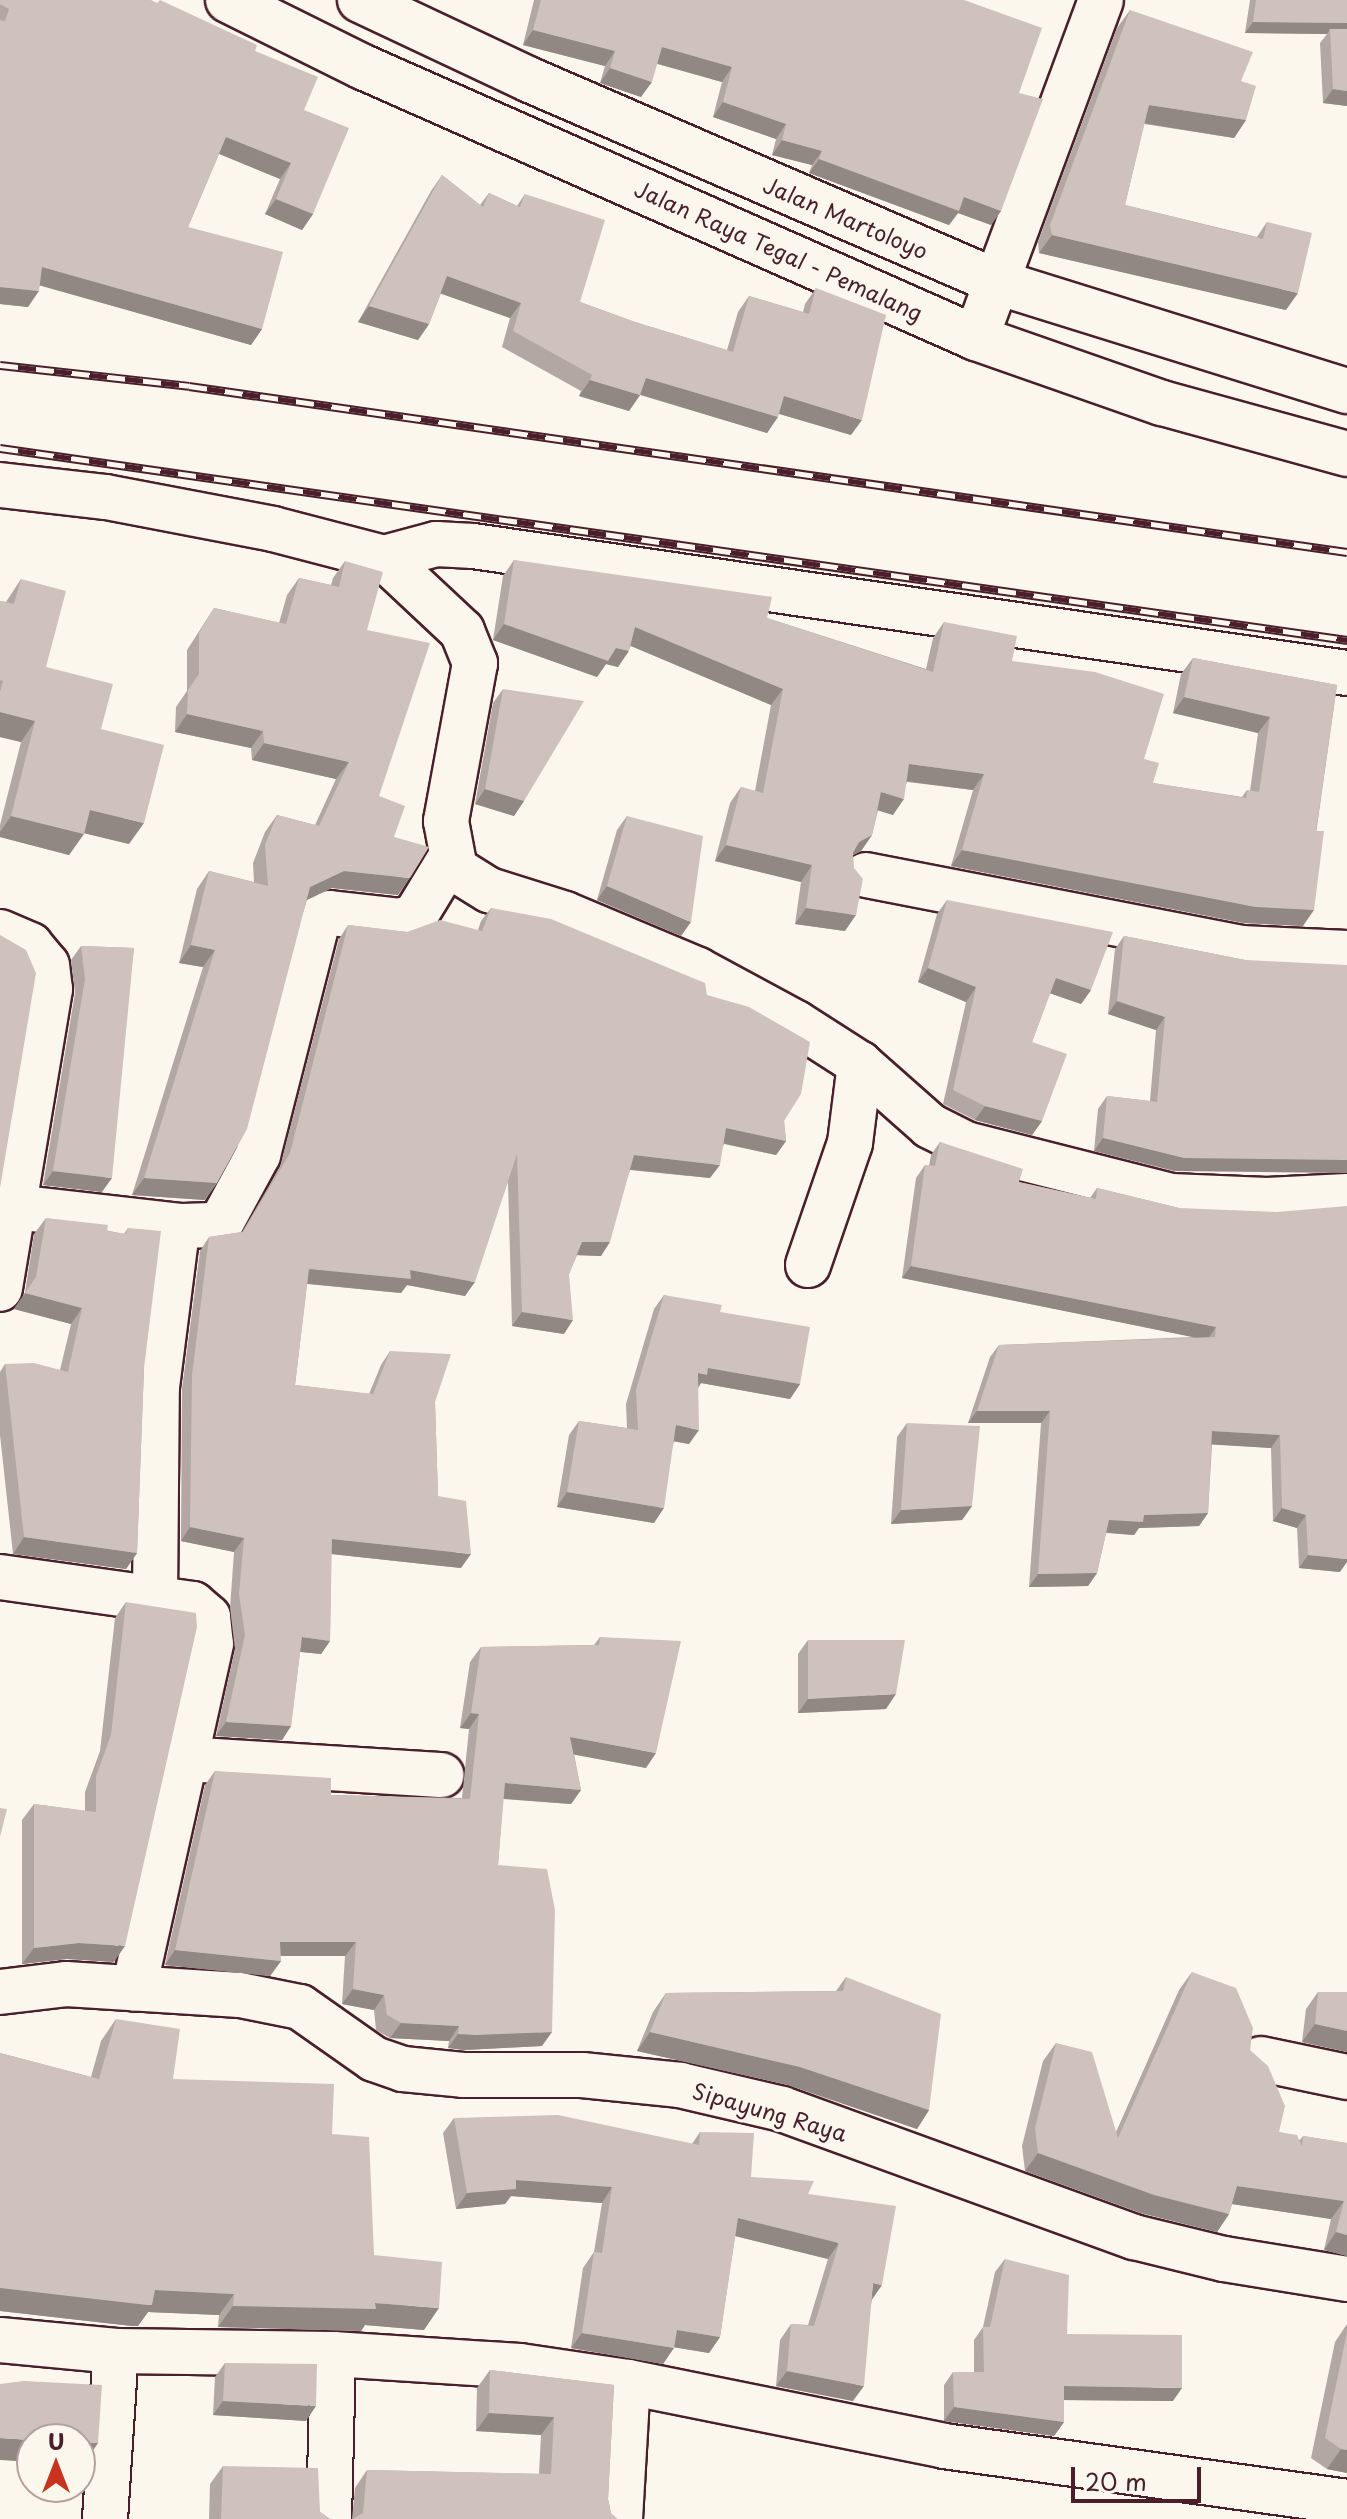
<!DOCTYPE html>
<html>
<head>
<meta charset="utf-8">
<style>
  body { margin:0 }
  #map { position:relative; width:1347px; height:2519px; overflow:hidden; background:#fbf7ec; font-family:"Playpen Sans",sans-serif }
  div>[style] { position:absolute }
  .roads { filter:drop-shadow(2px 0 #4a1f2b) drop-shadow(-2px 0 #4a1f2b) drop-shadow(0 2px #4a1f2b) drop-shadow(0 -2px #4a1f2b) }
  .street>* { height:44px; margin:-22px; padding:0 22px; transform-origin:22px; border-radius:22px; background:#fbf7ec }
  .highway>* { height:44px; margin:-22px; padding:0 22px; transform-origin:22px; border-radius:22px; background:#fbf7ec }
  .rail>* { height:9px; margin-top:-4.5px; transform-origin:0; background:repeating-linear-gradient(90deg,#fbf7ec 0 18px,#4a1f2b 0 36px); box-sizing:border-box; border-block:2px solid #4a1f2b }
  .wall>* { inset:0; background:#b2a7a2 }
  .shaded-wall>* { inset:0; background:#918884 }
  .building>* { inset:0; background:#cfc2bc }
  span { translate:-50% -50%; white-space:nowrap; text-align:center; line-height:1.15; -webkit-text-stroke:6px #fbf7ec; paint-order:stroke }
  .street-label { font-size:22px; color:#4a1f2b }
  .north { position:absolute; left:16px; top:2423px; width:80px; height:80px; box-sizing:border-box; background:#fbf7ec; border:2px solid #b4a19f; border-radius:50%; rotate:0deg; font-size:22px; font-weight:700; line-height:32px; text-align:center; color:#4a1f2b }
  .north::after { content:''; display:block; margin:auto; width:28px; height:36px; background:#c8321e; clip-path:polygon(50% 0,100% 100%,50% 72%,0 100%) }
  .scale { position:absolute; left:1071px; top:2467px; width:130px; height:36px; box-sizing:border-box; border:4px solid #4a1f2b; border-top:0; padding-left:10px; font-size:24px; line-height:28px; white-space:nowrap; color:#4a1f2b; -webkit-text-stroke:6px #fbf7ec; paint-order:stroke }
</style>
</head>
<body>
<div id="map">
  <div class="roads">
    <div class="street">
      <div style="left:976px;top:338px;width:360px;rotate:-69.7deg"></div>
      <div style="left:0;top:485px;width:107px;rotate:6.5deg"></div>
      <div style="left:106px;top:497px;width:170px;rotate:10.8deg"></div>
      <div style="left:273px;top:529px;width:115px;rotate:14.6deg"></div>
      <div style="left:384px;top:558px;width:107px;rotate:43.1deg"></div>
      <div style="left:462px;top:631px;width:35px;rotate:68deg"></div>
      <div style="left:475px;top:663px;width:161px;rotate:100.4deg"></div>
      <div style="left:446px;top:821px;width:49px;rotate:79.4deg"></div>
      <div style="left:455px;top:869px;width:40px;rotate:32deg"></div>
      <div style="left:489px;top:890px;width:80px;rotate:17.5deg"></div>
      <div style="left:565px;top:914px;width:144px;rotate:22.8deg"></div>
      <div style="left:698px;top:970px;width:111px;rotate:28.4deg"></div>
      <div style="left:796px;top:1023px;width:76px;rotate:32.6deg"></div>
      <div style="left:860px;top:1064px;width:94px;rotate:41.5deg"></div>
      <div style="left:930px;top:1126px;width:40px;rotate:26.6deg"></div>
      <div style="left:966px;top:1144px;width:211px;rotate:14.2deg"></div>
      <div style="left:1171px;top:1196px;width:96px;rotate:2.4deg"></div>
      <div style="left:1267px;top:1200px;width:80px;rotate:-2.9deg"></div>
      <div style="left:384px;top:558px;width:54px;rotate:-15.1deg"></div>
      <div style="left:436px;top:544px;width:37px;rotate:3deg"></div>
      <div style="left:473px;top:546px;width:883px;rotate:8.27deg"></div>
      <div style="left:866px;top:875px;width:382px;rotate:11deg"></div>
      <div style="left:1241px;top:948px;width:106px;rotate:2.7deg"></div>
      <div style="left:0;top:932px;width:33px;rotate:23deg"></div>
      <div style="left:30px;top:945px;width:26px;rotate:50deg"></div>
      <div style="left:47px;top:965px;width:24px;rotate:83deg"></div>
      <div style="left:50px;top:989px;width:304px;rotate:99.5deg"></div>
      <div style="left:14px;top:1207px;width:169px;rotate:6.5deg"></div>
      <div style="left:808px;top:1265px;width:129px;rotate:-71deg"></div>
      <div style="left:850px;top:1143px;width:80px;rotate:-82.8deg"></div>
      <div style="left:0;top:1577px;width:195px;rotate:8deg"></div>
      <div style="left:193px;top:1604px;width:20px;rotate:41deg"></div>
      <div style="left:208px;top:1617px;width:27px;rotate:84deg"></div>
      <div style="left:211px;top:1644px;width:353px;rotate:102.6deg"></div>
      <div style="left:155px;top:1600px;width:213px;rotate:-89.5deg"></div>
      <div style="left:157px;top:1387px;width:150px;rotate:-82.7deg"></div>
      <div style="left:176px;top:1238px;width:13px;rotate:-63deg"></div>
      <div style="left:182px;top:1226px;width:38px;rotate:-2deg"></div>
      <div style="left:220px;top:1225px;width:80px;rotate:-61.5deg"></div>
      <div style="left:258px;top:1155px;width:244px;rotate:-75.7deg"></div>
      <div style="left:318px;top:919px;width:13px;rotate:-27deg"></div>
      <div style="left:330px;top:913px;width:70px;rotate:6.5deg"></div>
      <div style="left:400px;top:921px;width:16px;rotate:-18deg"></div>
      <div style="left:415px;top:916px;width:66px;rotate:-58.7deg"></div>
      <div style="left:185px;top:1759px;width:257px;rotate:3.6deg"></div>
      <div style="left:0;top:1992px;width:66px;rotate:-6.9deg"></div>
      <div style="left:66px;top:1984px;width:174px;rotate:3.6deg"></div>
      <div style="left:240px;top:1995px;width:61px;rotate:11.3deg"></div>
      <div style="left:300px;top:2007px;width:90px;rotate:35.1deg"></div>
      <div style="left:374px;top:2059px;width:31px;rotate:19deg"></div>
      <div style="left:403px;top:2069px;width:60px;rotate:5.7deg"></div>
      <div style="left:463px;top:2075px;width:119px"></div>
      <div style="left:582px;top:2075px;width:99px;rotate:5.8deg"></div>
      <div style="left:680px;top:2085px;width:105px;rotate:13.2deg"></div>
      <div style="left:782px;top:2109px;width:375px;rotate:20deg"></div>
      <div style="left:1134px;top:2237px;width:93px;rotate:13.7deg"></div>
      <div style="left:1224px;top:2259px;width:125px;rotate:9.2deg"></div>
      <div style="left:1261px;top:2059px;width:88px;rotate:11.8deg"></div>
      <div style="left:0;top:2340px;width:117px;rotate:5.4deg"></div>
      <div style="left:116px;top:2351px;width:217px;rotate:0.8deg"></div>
      <div style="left:333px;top:2354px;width:187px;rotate:3.7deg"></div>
      <div style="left:520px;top:2366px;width:109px;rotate:8.4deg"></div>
      <div style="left:628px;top:2382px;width:322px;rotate:11.4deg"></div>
      <div style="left:944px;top:2446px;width:407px;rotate:7.9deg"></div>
      <div style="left:105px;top:2519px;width:168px;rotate:-86.3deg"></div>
      <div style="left:329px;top:2519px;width:165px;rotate:-88.6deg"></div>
      <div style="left:620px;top:2519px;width:137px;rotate:-86.7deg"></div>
    </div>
    <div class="highway">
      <div style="left:228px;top:0;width:151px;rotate:26.4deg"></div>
      <div style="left:363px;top:67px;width:670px;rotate:23.85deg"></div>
      <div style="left:976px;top:338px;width:197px;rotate:19.3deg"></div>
      <div style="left:1162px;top:403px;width:192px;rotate:15.4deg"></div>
      <div style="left:360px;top:0;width:188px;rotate:25.2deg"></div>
      <div style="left:530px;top:80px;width:509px;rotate:23.39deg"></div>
      <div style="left:997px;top:282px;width:367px;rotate:17.3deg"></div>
    </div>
  </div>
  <div class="rail">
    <div style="left:0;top:365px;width:190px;rotate:6.3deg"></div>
    <div style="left:189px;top:386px;width:1170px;rotate:8.16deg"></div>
    <div style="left:0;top:448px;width:1361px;rotate:8.11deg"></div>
  </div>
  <div class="wall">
    <div style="clip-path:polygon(0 0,255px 51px,304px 110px,313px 214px,302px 230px,265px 214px,280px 179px,219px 154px,188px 227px,262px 329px,251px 345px,40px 285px,28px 307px,0 304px)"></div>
    <div style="clip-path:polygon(534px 0,964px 0,1019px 93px,1001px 211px,991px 225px,958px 213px,949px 225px,809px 173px,812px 165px,772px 155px,776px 139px,713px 117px,722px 82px,657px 64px,641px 97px,600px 83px,605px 66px,523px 45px)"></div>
    <div style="clip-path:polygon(1250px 0,1347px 0,1347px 106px,1323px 103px,1320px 43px,1327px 34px,1245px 33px)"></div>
    <div style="clip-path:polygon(1130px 10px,1241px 81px,1246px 120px,1234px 138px,1144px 124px,1125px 205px,1257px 237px,1267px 222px,1286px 310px,1039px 253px,1038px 242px,1117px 28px)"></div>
    <div style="clip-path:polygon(442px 175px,480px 205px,489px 193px,517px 206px,525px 194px,580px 302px,635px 322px,727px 350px,738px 312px,749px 296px,803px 312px,805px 304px,816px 288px,851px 435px,779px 414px,767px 433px,640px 395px,629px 411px,579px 396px,581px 391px,502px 347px,510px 318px,441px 293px,429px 324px,418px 340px,358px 322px,431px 191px)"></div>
    <div style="clip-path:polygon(514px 560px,767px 618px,926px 669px,933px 638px,944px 622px,1012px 661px,1144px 759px,1153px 783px,1242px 797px,1247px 790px,1250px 791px,1258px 733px,1173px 713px,1181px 674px,1193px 658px,1337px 685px,1303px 926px,1244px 923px,951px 866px,973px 790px,907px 782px,893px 815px,878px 810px,872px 835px,861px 851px,853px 855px,845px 931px,795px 924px,801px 882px,715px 861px,730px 803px,741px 787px,755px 791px,771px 705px,631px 646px,618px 667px,606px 664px,597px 677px,493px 640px,503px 576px)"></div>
    <div style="clip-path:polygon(345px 561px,367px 630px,379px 796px,394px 837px,398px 895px,332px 888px,307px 900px,217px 1183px,205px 1200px,132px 1195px,203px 967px,179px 963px,197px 889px,209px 871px,254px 882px,253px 863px,265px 832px,277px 815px,315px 825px,336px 779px,252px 760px,251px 748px,175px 732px,176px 707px,187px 691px,187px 650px,214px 608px,279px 623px,287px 595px,299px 578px,331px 585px,333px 578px)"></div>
    <div style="clip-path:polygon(21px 579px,46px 667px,101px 729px,129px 844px,84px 833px,69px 855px,0 837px,0 825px,21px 742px,0 737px,0 601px,6px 602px)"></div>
    <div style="clip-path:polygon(503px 689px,524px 801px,514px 816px,475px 804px,493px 703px)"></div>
    <div style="clip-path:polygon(627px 816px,681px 936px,597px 900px,617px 830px)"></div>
    <div style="clip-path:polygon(947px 900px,1091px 990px,1081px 1004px,1050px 993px,1032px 1042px,1042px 1121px,1032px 1135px,975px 1120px,943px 1104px,966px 1002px,918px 982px,937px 914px)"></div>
    <div style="clip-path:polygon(491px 908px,707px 995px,784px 1121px,786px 1141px,776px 1155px,724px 1144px,710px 1178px,630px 1170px,601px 1256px,577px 1255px,569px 1274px,564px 1334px,512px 1326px,508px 1182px,465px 1296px,407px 1285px,401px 1293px,307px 1284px,295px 1385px,369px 1394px,381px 1365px,390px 1351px,435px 1402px,438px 1496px,461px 1568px,331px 1554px,330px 1641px,321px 1654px,300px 1652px,291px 1726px,282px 1740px,216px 1736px,235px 1649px,230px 1608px,234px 1552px,181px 1541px,182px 1389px,200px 1251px,209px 1237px,242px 1232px,280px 1167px,339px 939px,348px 925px,407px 932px,478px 930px,481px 921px)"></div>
    <div style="clip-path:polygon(1124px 936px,1245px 960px,1175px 1171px,1094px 1151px,1098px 1109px,1107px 1096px,1150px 1101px,1156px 1030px,1108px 1014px,1115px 949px)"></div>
    <div style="clip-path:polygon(81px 946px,134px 948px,102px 1192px,43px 1185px,75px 993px,71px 960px)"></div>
    <div style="clip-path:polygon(940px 1142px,1019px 1182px,1090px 1198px,1097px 1188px,1179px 1208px,1340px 1572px,1299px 1568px,1297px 1528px,1273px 1521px,1271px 1448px,1212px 1444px,1208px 1513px,1199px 1526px,1139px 1528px,1134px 1535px,1106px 1533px,1097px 1573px,1088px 1586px,1029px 1587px,1041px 1423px,968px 1423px,990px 1357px,999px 1345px,1194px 1337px,902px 1278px,916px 1178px,925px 1165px,929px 1166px,931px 1155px)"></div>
    <div style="clip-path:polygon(46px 1218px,124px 1234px,128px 1228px,144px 1368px,137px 1553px,126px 1569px,13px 1554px,0 1435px,0 1372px,5px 1364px,60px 1370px,71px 1324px,14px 1309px,25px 1293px,34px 1234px)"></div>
    <div style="clip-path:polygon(664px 1295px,720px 1312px,800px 1384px,790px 1399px,701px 1383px,698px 1388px,689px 1444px,674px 1441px,654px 1523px,557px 1507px,569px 1435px,579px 1421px,627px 1428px,626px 1404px,654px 1309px)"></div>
    <div style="clip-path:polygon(907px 1423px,972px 1506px,962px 1520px,891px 1524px,897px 1437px)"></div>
    <div style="clip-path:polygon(126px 1602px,114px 1962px,67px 1959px,22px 1964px,22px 1820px,34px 1804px,85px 1811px,85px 1792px,100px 1751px,115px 1618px)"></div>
    <div style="clip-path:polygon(600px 1637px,646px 1768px,574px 1754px,581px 1790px,571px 1804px,503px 1799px,498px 1865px,542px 2046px,464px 2050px,448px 2048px,449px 2041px,390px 2038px,376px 2030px,374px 2010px,342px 2004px,345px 1956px,280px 1956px,281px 1961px,270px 1976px,165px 1965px,205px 1785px,215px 1771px,331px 1795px,462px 1798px,469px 1729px,460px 1728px,470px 1662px,481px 1647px,594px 1645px)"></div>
    <div style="clip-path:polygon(808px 1640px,886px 1709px,798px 1713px,798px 1654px)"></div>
    <div style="clip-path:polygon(1192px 1972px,1250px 2050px,1279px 2132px,1300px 2140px,1303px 2136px,1347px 2143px,1347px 2256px,1324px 2250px,1331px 2219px,1232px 2204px,1229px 2214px,1217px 2232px,1141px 2213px,1025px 2171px,1022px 2146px,1043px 2061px,1056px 2043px,1116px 2132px,1179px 1990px)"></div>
    <div style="clip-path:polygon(846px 1977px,929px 2110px,917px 2129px,788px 2085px,637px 2051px,653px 2012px,666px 1993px,836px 1991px)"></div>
    <div style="clip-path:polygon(1318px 1992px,1347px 1992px,1347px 2052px,1302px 2042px,1306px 2009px)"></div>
    <div style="clip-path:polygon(116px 2019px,173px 2079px,332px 2134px,374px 2255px,424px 2330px,365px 2325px,361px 2331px,218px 2327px,219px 2315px,148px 2312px,138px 2326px,132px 2326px,0 2311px,0 2053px,91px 2077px,101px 2041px)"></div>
    <div style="clip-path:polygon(454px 2118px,692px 2144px,700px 2132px,751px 2177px,808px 2194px,872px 2299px,853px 2401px,776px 2386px,780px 2340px,791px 2324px,808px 2325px,828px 2259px,735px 2236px,720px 2337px,709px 2353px,674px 2347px,663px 2364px,571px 2348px,583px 2268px,594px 2252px,602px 2203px,511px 2196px,505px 2204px,456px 2209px,443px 2133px)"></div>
    <div style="clip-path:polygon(1005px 2259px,1067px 2334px,1173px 2401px,1064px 2400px,1064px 2422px,1054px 2436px,944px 2421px,944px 2385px,953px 2372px,974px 2372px,974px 2340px,983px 2327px,995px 2272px)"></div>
    <div style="clip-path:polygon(1347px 2324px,1347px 2473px,1327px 2469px,1311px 2458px,1335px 2342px)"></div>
    <div style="clip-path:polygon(225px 2363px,306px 2421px,213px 2415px,215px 2377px)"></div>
    <div style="clip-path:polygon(490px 2370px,614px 2385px,608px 2499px,611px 2513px,352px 2519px,355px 2488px,367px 2470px,539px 2474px,541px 2435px,476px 2431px,477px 2388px)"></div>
    <div style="clip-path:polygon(223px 2466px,320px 2512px,330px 2519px,209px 2519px,210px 2484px)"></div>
  </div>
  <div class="shaded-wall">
    <div style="clip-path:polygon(1253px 22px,1347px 23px,1347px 35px,1330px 29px,1327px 34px,1245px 33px)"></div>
    <div style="clip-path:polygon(533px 30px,615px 51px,605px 66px,523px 45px)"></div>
    <div style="clip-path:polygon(662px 47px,732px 67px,722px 82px,652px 62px)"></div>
    <div style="clip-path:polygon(610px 68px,652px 82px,641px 97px,600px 83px)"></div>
    <div style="clip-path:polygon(1333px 89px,1347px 91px,1347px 106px,1323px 103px)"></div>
    <div style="clip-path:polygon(723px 102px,786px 124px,776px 139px,713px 117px)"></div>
    <div style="clip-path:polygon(1149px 105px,1246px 120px,1234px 138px,1137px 122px)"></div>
    <div style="clip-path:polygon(226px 137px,291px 163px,280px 179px,215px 152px)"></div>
    <div style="clip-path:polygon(782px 140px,822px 151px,812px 165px,772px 155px)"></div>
    <div style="clip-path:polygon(819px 159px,964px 197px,1001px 211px,991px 225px,958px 213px,949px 225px,809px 173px)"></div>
    <div style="clip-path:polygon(276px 199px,313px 214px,302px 230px,265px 214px)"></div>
    <div style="clip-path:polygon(1052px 235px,1298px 293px,1286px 310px,1039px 253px)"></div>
    <div style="clip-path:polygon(42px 267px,262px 329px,251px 345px,31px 283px)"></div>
    <div style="clip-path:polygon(447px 276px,521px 303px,510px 318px,436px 292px)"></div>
    <div style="clip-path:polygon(0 287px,39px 291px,28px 307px,0 304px)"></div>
    <div style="clip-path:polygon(369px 306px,429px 324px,418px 340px,358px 322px)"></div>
    <div style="clip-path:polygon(646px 378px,778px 417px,767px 433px,635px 393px)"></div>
    <div style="clip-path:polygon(590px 380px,640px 395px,629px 411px,579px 396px)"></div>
    <div style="clip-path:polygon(784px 396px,862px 420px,851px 435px,773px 412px)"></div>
    <div style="clip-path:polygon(504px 624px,616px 648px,629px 651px,618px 667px,606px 664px,597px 677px,493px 640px)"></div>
    <div style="clip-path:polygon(635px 627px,783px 689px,771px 705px,624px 643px)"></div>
    <div style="clip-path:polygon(1184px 697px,1270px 717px,1258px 733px,1173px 713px)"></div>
    <div style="clip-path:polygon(0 712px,35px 721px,21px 742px,0 737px)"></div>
    <div style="clip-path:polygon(187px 714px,263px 731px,251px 748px,175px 732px)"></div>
    <div style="clip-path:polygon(264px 743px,349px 762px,336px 779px,252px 760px)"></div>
    <div style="clip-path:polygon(909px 764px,984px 774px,973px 790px,897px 780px)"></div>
    <div style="clip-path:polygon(485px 789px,524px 801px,514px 816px,475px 804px)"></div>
    <div style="clip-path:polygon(881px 792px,904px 799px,893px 815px,870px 808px)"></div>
    <div style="clip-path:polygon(90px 810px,144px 823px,129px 844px,75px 831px)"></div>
    <div style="clip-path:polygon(11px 816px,84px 834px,69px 855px,0 837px,0 832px)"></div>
    <div style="clip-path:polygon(872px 835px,861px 851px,848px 858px,859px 842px)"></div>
    <div style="clip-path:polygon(726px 845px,812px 865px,801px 882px,715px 861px)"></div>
    <div style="clip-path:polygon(962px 850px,1314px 910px,1303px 926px,1244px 923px,951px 866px)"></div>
    <div style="clip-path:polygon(344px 871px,410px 878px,398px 895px,332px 888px,298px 904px,310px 887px)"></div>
    <div style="clip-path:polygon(607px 886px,691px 922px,681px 936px,597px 900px)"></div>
    <div style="clip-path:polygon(806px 908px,856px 915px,845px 931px,795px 924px)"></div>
    <div style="clip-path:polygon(191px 945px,215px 950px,203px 967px,179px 963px)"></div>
    <div style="clip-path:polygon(928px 968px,976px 987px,966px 1002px,918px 982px)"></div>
    <div style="clip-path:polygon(1056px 978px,1091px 990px,1081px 1004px,1046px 992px)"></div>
    <div style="clip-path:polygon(1117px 1001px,1165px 1017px,1156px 1030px,1108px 1014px)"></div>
    <div style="clip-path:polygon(985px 1106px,1042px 1121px,1032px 1135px,975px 1120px)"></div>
    <div style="clip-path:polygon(726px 1128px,786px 1141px,776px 1155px,717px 1142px)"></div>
    <div style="clip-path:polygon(1103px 1138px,1347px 1160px,1347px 1173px,1175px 1171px,1094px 1151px)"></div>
    <div style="clip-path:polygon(634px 1155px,720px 1165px,710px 1178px,624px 1169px)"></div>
    <div style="clip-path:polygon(53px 1171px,112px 1178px,102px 1192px,43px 1185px)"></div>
    <div style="clip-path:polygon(144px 1178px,217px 1183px,205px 1200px,132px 1195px)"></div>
    <div style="clip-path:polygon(582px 1242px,610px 1242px,601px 1256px,573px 1255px)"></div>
    <div style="clip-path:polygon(911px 1266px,1216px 1327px,1207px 1340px,902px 1278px)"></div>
    <div style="clip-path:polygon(309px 1269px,410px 1270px,475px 1282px,465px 1296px,407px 1285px,401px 1293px,300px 1283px)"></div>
    <div style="clip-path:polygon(25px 1293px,82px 1308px,71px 1324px,14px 1309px)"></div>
    <div style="clip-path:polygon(522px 1312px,573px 1320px,564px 1334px,512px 1326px)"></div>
    <div style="clip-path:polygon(708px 1368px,800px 1384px,790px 1399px,701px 1383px,697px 1389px,698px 1373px)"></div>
    <div style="clip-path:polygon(977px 1411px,1050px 1411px,1041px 1423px,968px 1423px)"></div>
    <div style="clip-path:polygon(676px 1425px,699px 1430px,689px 1444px,666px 1440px)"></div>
    <div style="clip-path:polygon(1212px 1431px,1280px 1435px,1271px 1448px,1203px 1444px)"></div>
    <div style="clip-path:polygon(567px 1492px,664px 1508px,654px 1523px,557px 1507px)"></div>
    <div style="clip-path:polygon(972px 1506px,962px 1520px,891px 1524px,901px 1510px)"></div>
    <div style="clip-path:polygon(1282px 1508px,1306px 1515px,1297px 1528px,1273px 1521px)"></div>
    <div style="clip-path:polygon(1208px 1513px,1199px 1526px,1139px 1528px,1134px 1535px,1100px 1532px,1109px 1520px,1144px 1515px)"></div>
    <div style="clip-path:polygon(190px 1527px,244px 1538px,234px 1552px,181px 1541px)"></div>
    <div style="clip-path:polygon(24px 1537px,137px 1553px,126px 1569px,13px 1554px)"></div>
    <div style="clip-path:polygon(332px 1539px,471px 1554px,461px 1568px,322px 1553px)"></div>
    <div style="clip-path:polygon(1308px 1555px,1347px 1559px,1347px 1562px,1340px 1572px,1299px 1568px)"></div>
    <div style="clip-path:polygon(1097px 1573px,1088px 1586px,1029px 1587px,1038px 1574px)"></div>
    <div style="clip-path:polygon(302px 1637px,330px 1641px,321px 1654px,293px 1651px)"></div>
    <div style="clip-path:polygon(896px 1694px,886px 1709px,798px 1713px,808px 1699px)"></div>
    <div style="clip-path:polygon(471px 1713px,479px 1714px,469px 1729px,460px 1728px)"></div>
    <div style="clip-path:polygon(226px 1722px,291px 1726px,282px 1740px,216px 1736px)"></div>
    <div style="clip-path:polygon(570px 1737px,656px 1753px,646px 1768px,560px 1752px)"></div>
    <div style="clip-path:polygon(505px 1783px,581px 1790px,571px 1804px,494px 1798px)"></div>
    <div style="clip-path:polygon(280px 1942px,356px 1942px,345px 1956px,269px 1956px)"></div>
    <div style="clip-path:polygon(79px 1943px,125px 1946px,114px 1962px,67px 1959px,22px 1964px,34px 1948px)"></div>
    <div style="clip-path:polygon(175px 1950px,281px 1961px,270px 1976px,165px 1965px)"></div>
    <div style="clip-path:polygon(353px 1989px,384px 1995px,374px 2010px,342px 2004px)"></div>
    <div style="clip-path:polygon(401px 2023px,459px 2026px,449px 2041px,390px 2038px)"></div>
    <div style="clip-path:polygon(1315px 2024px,1347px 2031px,1347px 2052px,1302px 2042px)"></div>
    <div style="clip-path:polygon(552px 2032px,542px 2046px,464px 2050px,448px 2048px,458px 2034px)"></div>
    <div style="clip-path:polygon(650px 2032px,800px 2067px,929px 2110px,917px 2129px,788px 2085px,637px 2051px)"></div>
    <div style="clip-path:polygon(1038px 2153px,1229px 2214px,1217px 2232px,1141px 2213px,1025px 2171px)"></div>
    <div style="clip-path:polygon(516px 2180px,612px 2187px,602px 2203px,511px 2196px,505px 2204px,456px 2209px,467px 2193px)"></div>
    <div style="clip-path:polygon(1237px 2186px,1344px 2201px,1331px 2219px,1225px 2203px)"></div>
    <div style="clip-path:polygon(738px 2218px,839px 2243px,828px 2259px,727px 2234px)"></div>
    <div style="clip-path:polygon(1336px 2232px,1347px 2235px,1347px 2256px,1324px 2250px)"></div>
    <div style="clip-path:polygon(873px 2283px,882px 2285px,871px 2301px)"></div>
    <div style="clip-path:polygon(0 2288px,155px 2290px,234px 2294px,219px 2315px,148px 2312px,138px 2326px,132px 2326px,0 2311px)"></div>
    <div style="clip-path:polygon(375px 2303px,439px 2308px,424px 2330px,365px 2325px,361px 2331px,218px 2327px,233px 2306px)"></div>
    <div style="clip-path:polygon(677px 2330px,720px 2337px,709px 2353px,666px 2346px)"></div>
    <div style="clip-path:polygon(582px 2333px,674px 2348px,663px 2364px,571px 2348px)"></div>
    <div style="clip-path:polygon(787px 2371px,864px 2386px,853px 2401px,776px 2386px)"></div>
    <div style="clip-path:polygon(1064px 2386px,1182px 2388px,1173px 2401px,1055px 2400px)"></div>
    <div style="clip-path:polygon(223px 2401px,316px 2406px,306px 2421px,213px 2415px)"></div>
    <div style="clip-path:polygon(954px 2407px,1064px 2422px,1054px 2436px,944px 2421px)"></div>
    <div style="clip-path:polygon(489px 2413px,554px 2417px,541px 2435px,476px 2431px)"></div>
    <div style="clip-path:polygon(0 2438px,32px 2440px,32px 2462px,0 2460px)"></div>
    <div style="clip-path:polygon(80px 2442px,98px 2443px,84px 2464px,80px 2464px)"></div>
    <div style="clip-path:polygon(1341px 2449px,1347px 2450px,1347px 2473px,1327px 2469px)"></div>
  </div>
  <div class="building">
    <div style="clip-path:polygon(0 0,151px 0,157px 3px,160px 0,257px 45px,255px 51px,318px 77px,304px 110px,349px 128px,313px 214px,276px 199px,291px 163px,226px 137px,188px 227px,283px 252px,262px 329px,42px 267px,39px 291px,0 287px,0 20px,5px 21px,9px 9px,0 4px)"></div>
    <div style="clip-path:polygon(541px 0,964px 0,1042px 28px,1019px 93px,1043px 99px,1001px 211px,964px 197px,959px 211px,819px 159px,822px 151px,782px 140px,786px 124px,723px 102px,732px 67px,662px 47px,652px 82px,610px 68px,615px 51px,533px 30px)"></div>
    <div style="clip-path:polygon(1256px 0,1347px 0,1347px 23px,1253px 22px)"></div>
    <div style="clip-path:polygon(1130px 10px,1253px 52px,1241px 81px,1256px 86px,1246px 120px,1149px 105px,1125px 205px,1263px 239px,1267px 222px,1312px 233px,1298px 293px,1052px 235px,1050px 225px)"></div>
    <div style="clip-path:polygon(1330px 29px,1347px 29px,1347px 91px,1333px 89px)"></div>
    <div style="clip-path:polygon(442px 175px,483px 207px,489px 193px,520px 207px,525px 194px,605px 220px,580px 302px,635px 322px,733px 352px,749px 296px,809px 314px,816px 288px,886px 315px,862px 420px,784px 396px,778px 417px,646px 378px,640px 395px,590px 380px,592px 375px,513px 331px,521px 303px,447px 276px,429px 324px,369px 306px)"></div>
    <div style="clip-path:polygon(514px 560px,772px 597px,767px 618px,933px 672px,944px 622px,1017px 636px,1012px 661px,1095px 672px,1164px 694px,1144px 759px,1159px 763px,1153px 783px,1246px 798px,1247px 790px,1259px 792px,1270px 717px,1184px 697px,1193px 658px,1337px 685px,1316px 831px,1324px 831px,1314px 910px,1255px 907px,962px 850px,984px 774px,909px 764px,904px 799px,881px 792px,872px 835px,859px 842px,853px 853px,854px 868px,863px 879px,856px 915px,806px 908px,812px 865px,726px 845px,741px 787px,763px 793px,783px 689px,635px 627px,629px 651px,616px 648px,608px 661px,504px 624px)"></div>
    <div style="clip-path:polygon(345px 561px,383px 572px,367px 630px,430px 643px,379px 796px,405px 806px,394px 837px,429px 847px,410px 878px,344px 871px,310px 887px,247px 1129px,217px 1183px,144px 1178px,215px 950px,191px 945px,209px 871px,268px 886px,265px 845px,277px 815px,319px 826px,349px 762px,264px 743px,263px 731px,187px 714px,188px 690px,199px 674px,199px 633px,214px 608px,286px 624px,299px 578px,339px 587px)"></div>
    <div style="clip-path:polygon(21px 579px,66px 591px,46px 667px,113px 684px,101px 729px,164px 745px,144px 823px,90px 810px,84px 834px,11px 816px,35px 721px,0 712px,0 692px,3px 681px,0 680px,0 601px,14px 604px)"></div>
    <div style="clip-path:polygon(503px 689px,584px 701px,524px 801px,485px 789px)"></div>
    <div style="clip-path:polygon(627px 816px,703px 836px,691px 922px,607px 886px)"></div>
    <div style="clip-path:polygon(947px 900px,1113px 932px,1091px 990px,1056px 978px,1032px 1042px,1067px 1054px,1042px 1121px,985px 1106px,953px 1090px,976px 987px,928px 968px)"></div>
    <div style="clip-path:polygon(491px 908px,551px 919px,705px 983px,707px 995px,749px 1007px,810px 1042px,801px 1094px,784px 1121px,786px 1141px,726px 1128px,720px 1165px,634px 1155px,610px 1242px,582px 1242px,569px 1274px,573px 1320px,522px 1312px,517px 1154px,475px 1282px,410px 1270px,411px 1279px,309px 1269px,295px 1385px,373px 1394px,390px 1351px,451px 1354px,435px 1402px,438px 1496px,466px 1501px,471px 1554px,332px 1539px,330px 1641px,302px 1637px,291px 1726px,226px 1722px,245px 1635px,239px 1594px,244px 1538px,190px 1527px,192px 1375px,209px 1237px,243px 1232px,290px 1153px,348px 925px,407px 932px,440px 920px,482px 931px)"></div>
    <div style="clip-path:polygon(0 935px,26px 950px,36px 973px,0 1188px)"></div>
    <div style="clip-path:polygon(1124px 936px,1245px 960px,1347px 965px,1347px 1160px,1184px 1158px,1103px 1138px,1107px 1096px,1157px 1102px,1165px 1017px,1117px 1001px)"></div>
    <div style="clip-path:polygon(81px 946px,134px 948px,112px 1178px,53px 1171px,85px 979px)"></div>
    <div style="clip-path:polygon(940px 1142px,1023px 1169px,1019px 1182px,1096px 1199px,1097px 1188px,1179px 1208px,1277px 1212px,1347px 1206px,1347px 1559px,1308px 1555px,1306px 1515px,1282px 1508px,1280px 1435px,1212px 1431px,1208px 1513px,1144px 1515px,1143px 1522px,1109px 1520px,1097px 1573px,1038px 1574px,1050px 1411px,977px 1411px,999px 1345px,1215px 1337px,1216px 1327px,911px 1266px,925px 1165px,935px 1166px)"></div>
    <div style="clip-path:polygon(46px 1218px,108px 1225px,107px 1231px,126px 1234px,128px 1228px,161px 1231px,144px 1368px,137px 1553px,24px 1537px,5px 1364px,34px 1363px,68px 1372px,82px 1308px,25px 1293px,36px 1277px)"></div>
    <div style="clip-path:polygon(664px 1295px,722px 1305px,720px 1312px,810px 1327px,800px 1384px,708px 1368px,707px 1375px,698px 1373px,699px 1430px,676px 1425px,664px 1508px,567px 1492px,579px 1421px,638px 1430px,636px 1390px)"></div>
    <div style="clip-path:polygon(907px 1423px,980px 1426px,972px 1506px,901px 1510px)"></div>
    <div style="clip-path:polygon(126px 1602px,196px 1613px,197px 1627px,125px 1946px,79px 1943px,34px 1948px,34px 1804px,96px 1812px,96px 1776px,111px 1735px)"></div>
    <div style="clip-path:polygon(600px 1637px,681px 1641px,656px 1753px,570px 1737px,581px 1790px,505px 1783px,498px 1865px,547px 1869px,555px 1910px,552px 2032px,475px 2035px,458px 2034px,459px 2026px,401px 2023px,387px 2015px,384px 1995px,353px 1989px,356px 1942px,280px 1942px,281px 1961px,175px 1950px,215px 1771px,331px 1778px,331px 1795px,470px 1799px,479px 1714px,471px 1713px,481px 1647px,599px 1645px)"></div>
    <div style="clip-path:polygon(808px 1640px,905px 1640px,896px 1694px,808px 1699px)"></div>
    <div style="clip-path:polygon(0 1808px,7px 1809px,0 1837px)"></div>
    <div style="clip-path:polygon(1192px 1972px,1236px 1988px,1253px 2028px,1250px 2050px,1268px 2066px,1285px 2106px,1279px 2132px,1297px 2135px,1302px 2146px,1303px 2136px,1347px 2143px,1347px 2235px,1336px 2232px,1344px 2201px,1237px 2186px,1229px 2214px,1154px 2195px,1038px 2153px,1035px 2128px,1056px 2043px,1092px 2052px,1118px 2138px)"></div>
    <div style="clip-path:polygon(846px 1977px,941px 2014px,929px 2110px,800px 2067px,650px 2032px,666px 1993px,843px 1991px)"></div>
    <div style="clip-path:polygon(1318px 1992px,1347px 1992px,1347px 2031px,1315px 2024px)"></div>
    <div style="clip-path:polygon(116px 2019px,180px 2029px,173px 2079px,334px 2084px,332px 2134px,369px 2137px,374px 2255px,442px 2262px,439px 2308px,375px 2303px,376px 2309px,233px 2306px,234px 2294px,155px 2290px,152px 2305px,147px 2305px,0 2288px,0 2053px,99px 2079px)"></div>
    <div style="clip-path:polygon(558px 2115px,699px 2145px,700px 2132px,754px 2133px,751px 2177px,814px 2181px,808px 2194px,896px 2206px,882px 2285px,873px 2283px,864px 2386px,787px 2371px,791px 2324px,814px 2326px,839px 2243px,738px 2218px,720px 2337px,677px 2330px,674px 2348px,582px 2333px,594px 2252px,602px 2253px,612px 2187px,516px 2180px,516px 2189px,467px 2193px,454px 2118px)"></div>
    <div style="clip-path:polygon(1005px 2259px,1069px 2275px,1067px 2334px,1182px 2335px,1182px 2388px,1064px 2386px,1064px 2422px,954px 2407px,953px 2372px,984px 2372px,983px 2327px,990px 2327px)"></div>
    <div style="clip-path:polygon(1347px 2332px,1347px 2450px,1341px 2449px,1325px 2438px)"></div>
    <div style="clip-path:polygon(225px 2363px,317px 2364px,316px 2406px,223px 2401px)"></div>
    <div style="clip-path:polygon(490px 2370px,614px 2385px,608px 2499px,611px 2513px,618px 2519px,353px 2519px,363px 2513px,367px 2470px,551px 2474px,554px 2417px,489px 2413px)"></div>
    <div style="clip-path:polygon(24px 2381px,102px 2385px,98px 2443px,80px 2442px,80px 2439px,32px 2440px,0 2438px,0 2384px)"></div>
    <div style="clip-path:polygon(223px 2466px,318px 2468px,320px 2512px,330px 2519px,221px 2519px)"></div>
  </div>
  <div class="street-label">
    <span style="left:846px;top:217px;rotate:23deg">Jalan Martoloyo</span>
    <span style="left:779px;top:250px;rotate:24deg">Jalan Raya Tegal - Pemalang</span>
    <span style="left:770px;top:2111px;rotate:16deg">Sipayung Raya</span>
  </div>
  <div class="north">U</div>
  <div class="scale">20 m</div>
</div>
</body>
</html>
